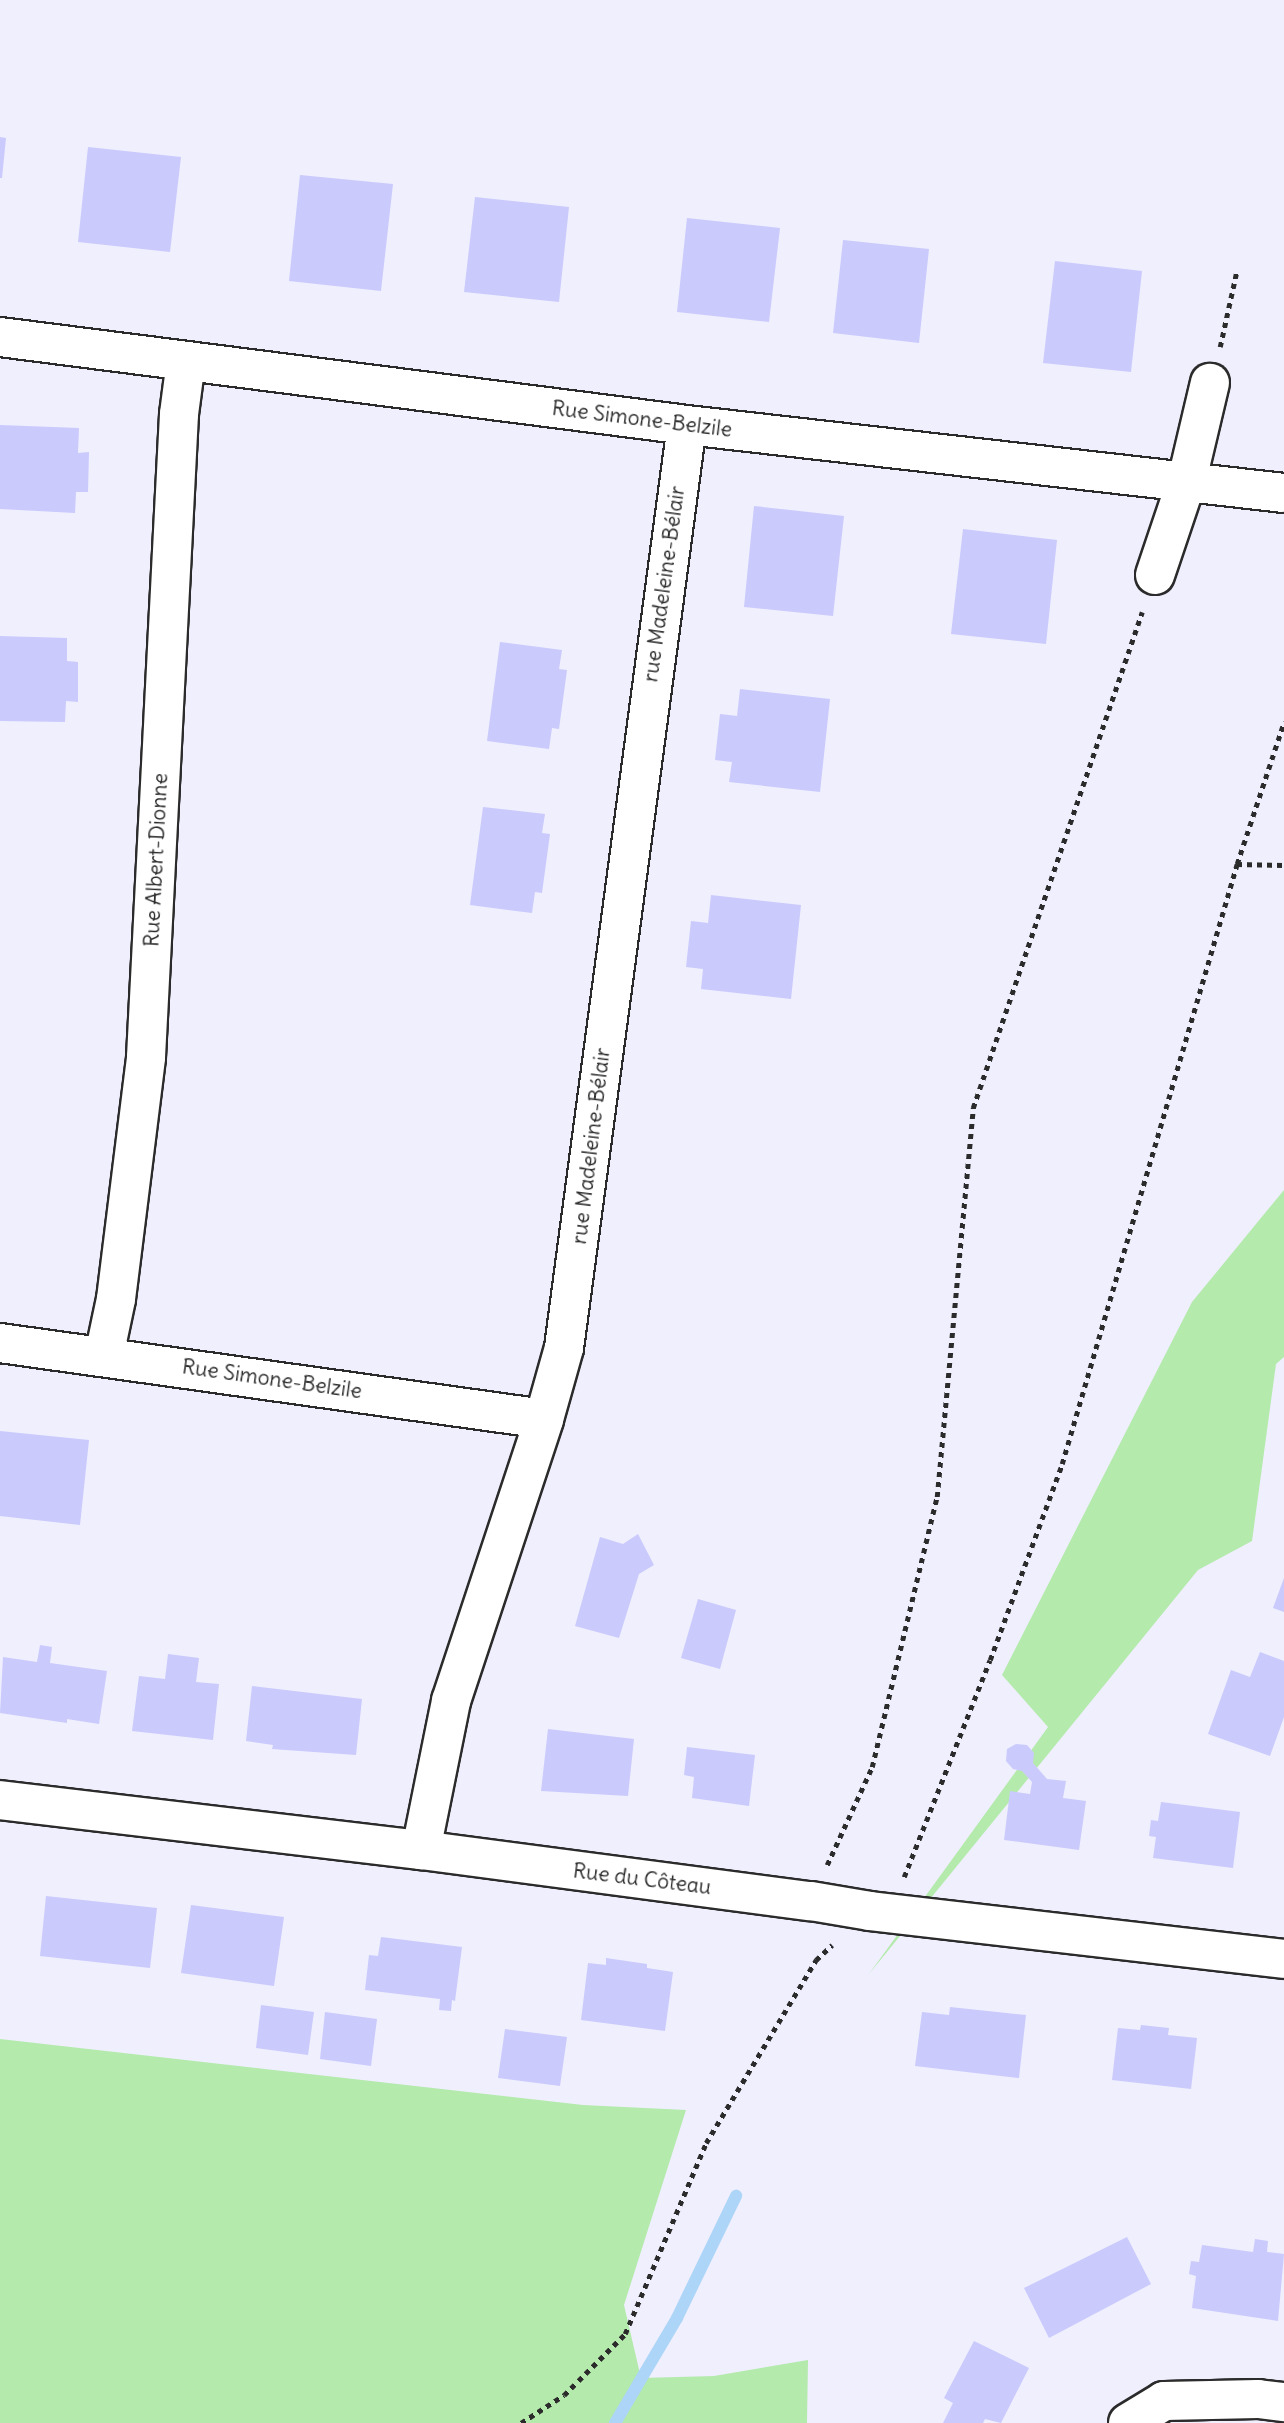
<!DOCTYPE html>
<html>
<head>
<meta charset="utf-8">
<style>
  body { margin:0 }
  #map { position:relative; width:1284px; height:2423px; overflow:hidden; background:#efeffe; font-family:Delius,sans-serif }
  div>[style] { position:absolute }
  .green>* { inset:0; background:#b4eaac }
  .stream>* { height:12px; margin:-6px; padding:0 6px; transform-origin:6px; border-radius:6px; background:#add5f7 }
  .building>* { inset:0; background:#cacafd }
  .path>* { height:4.5px; margin-top:-2.25px; transform-origin:0; background:repeating-linear-gradient(90deg,#2b2b2b 0 5px,transparent 0 10px) }
  .roads { filter:drop-shadow(2px 0 #2b2b2b) drop-shadow(-2px 0 #2b2b2b) drop-shadow(0 2px #2b2b2b) drop-shadow(0 -2px #2b2b2b) }
  .minor>* { height:38px; margin:-19px; padding:0 19px; transform-origin:19px; border-radius:19px; background:#fff }
  span { translate:-50% -50%; white-space:nowrap; text-align:center; line-height:1.15; -webkit-text-stroke:6px #fff; paint-order:stroke }
  .street-label { font-size:21px; color:#2b2b2b }
</style>
</head>
<body>
<div id="map">
  <div class="green">
    <div style="clip-path:polygon(1284px 1190px,1284px 1357px,1276px 1364px,1252px 1541px,1198px 1570px,869px 1974px,1048px 1727px,1002px 1675px,1192px 1302px)"></div>
    <div style="clip-path:polygon(0 2039px,583px 2105px,686px 2110px,624px 2305px,641px 2378px,714px 2376px,808px 2360px,807px 2423px,0 2423px)"></div>
  </div>
  <div class="stream">
    <div style="left:615px;top:2423px;width:122px;rotate:-59.4deg"></div>
    <div style="left:677px;top:2318px;width:136px;rotate:-64.2deg"></div>
  </div>
  <div class="building">
    <div style="clip-path:polygon(0 137px,6px 138px,2px 178px,0 178px)"></div>
    <div style="clip-path:polygon(88px 147px,181px 157px,170px 252px,78px 242px)"></div>
    <div style="clip-path:polygon(300px 175px,393px 184px,381px 291px,289px 281px)"></div>
    <div style="clip-path:polygon(475px 197px,569px 207px,559px 302px,464px 292px)"></div>
    <div style="clip-path:polygon(687px 218px,780px 228px,769px 322px,677px 312px)"></div>
    <div style="clip-path:polygon(843px 240px,929px 249px,919px 343px,833px 333px)"></div>
    <div style="clip-path:polygon(1055px 261px,1142px 271px,1131px 372px,1043px 363px)"></div>
    <div style="clip-path:polygon(0 425px,79px 428px,78px 453px,89px 452px,88px 492px,76px 492px,75px 513px,0 509px)"></div>
    <div style="clip-path:polygon(754px 506px,844px 516px,833px 616px,744px 607px)"></div>
    <div style="clip-path:polygon(963px 529px,1057px 540px,1046px 644px,951px 634px)"></div>
    <div style="clip-path:polygon(0 636px,67px 638px,67px 661px,78px 662px,78px 702px,66px 701px,65px 722px,0 721px)"></div>
    <div style="clip-path:polygon(500px 642px,562px 650px,559px 669px,567px 670px,559px 729px,552px 728px,549px 749px,487px 741px)"></div>
    <div style="clip-path:polygon(740px 689px,830px 699px,820px 792px,729px 782px,732px 762px,715px 760px,720px 714px,737px 716px)"></div>
    <div style="clip-path:polygon(483px 807px,545px 814px,542px 833px,550px 834px,542px 893px,535px 892px,532px 913px,470px 905px)"></div>
    <div style="clip-path:polygon(711px 895px,801px 905px,791px 999px,701px 989px,703px 969px,686px 967px,691px 921px,708px 923px)"></div>
    <div style="clip-path:polygon(0 1431px,89px 1440px,80px 1525px,0 1516px)"></div>
    <div style="clip-path:polygon(638px 1534px,654px 1565px,639px 1574px,619px 1638px,575px 1626px,600px 1537px,623px 1544px)"></div>
    <div style="clip-path:polygon(1284px 1578px,1284px 1612px,1273px 1608px)"></div>
    <div style="clip-path:polygon(698px 1599px,736px 1610px,720px 1669px,681px 1658px)"></div>
    <div style="clip-path:polygon(40px 1645px,52px 1647px,50px 1663px,107px 1671px,99px 1724px,67px 1719px,67px 1723px,0 1713px,3px 1657px,37px 1662px)"></div>
    <div style="clip-path:polygon(1260px 1652px,1284px 1661px,1284px 1717px,1270px 1756px,1208px 1734px,1231px 1670px,1250px 1677px)"></div>
    <div style="clip-path:polygon(168px 1654px,199px 1658px,196px 1682px,219px 1684px,213px 1740px,132px 1731px,139px 1676px,165px 1679px)"></div>
    <div style="clip-path:polygon(252px 1686px,362px 1699px,356px 1755px,272px 1749px,273px 1745px,246px 1741px)"></div>
    <div style="clip-path:polygon(548px 1729px,634px 1739px,628px 1796px,541px 1791px)"></div>
    <div style="clip-path:polygon(1016px 1744px,1027px 1745px,1034px 1753px,1033px 1763px,1047px 1779px,1066px 1781px,1063px 1798px,1086px 1801px,1079px 1850px,1004px 1840px,1010px 1791px,1030px 1794px,1032px 1782px,1022px 1771px,1013px 1769px,1006px 1761px,1007px 1749px)"></div>
    <div style="clip-path:polygon(687px 1747px,755px 1755px,749px 1806px,692px 1798px,694px 1777px,684px 1775px)"></div>
    <div style="clip-path:polygon(1161px 1802px,1240px 1812px,1233px 1868px,1153px 1858px,1156px 1837px,1149px 1836px,1151px 1820px,1158px 1821px)"></div>
    <div style="clip-path:polygon(46px 1896px,157px 1908px,150px 1968px,40px 1956px)"></div>
    <div style="clip-path:polygon(191px 1905px,284px 1917px,274px 1986px,181px 1973px)"></div>
    <div style="clip-path:polygon(381px 1937px,462px 1947px,455px 2001px,452px 2000px,451px 2011px,439px 2010px,440px 1999px,365px 1990px,369px 1955px,378px 1956px)"></div>
    <div style="clip-path:polygon(606px 1958px,647px 1964px,647px 1968px,673px 1972px,665px 2031px,581px 2020px,588px 1963px,606px 1965px)"></div>
    <div style="clip-path:polygon(261px 2005px,314px 2012px,308px 2055px,256px 2048px)"></div>
    <div style="clip-path:polygon(950px 2007px,1026px 2015px,1019px 2078px,915px 2066px,922px 2012px,949px 2015px)"></div>
    <div style="clip-path:polygon(325px 2012px,377px 2019px,371px 2066px,320px 2059px)"></div>
    <div style="clip-path:polygon(1141px 2025px,1169px 2028px,1168px 2035px,1197px 2038px,1191px 2089px,1112px 2080px,1118px 2028px,1140px 2030px)"></div>
    <div style="clip-path:polygon(505px 2029px,567px 2037px,560px 2086px,498px 2078px)"></div>
    <div style="clip-path:polygon(1127px 2237px,1151px 2284px,1049px 2338px,1024px 2288px)"></div>
    <div style="clip-path:polygon(1255px 2239px,1268px 2241px,1267px 2252px,1284px 2254px,1278px 2321px,1192px 2308px,1196px 2276px,1189px 2274px,1191px 2261px,1199px 2262px,1202px 2245px,1253px 2252px)"></div>
    <div style="clip-path:polygon(974px 2341px,1029px 2368px,1001px 2423px,985px 2419px,983px 2423px,943px 2423px,953px 2403px,944px 2398px)"></div>
  </div>
  <div class="path">
    <div style="left:1220px;top:347px;width:79px;rotate:-77.6deg"></div>
    <div style="left:1237px;top:864px;width:47px;rotate:1.2deg"></div>
    <div style="left:827px;top:1865px;width:108px;rotate:-65.3deg"></div>
    <div style="left:872px;top:1767px;width:278px;rotate:-76.5deg"></div>
    <div style="left:937px;top:1497px;width:391px;rotate:-84.7deg"></div>
    <div style="left:973px;top:1108px;width:524px;rotate:-71.18deg"></div>
    <div style="left:904px;top:1877px;width:233px;rotate:-68.4deg"></div>
    <div style="left:990px;top:1660px;width:209px;rotate:-69.8deg"></div>
    <div style="left:1062px;top:1464px;width:625px;rotate:-73.74deg"></div>
    <div style="left:1237px;top:864px;width:150px;rotate:-71.7deg"></div>
    <div style="left:521px;top:2423px;width:51px;rotate:-33.1deg"></div>
    <div style="left:564px;top:2395px;width:86px;rotate:-45deg"></div>
    <div style="left:625px;top:2334px;width:207px;rotate:-67deg"></div>
    <div style="left:706px;top:2143px;width:214px;rotate:-59deg"></div>
    <div style="left:816px;top:1960px;width:22px;rotate:-43deg"></div>
  </div>
  <div class="roads">
    <div class="minor">
      <div style="left:0;top:337px;width:693px;rotate:7.3deg"></div>
      <div style="left:687px;top:425px;width:601px;rotate:6.5deg"></div>
      <div style="left:1155px;top:575px;width:100px;rotate:-71.4deg"></div>
      <div style="left:1187px;top:480px;width:100px;rotate:-76.7deg"></div>
      <div style="left:0;top:1343px;width:549px;rotate:7.95deg"></div>
      <div style="left:104px;top:1356px;width:58px;rotate:-78.1deg"></div>
      <div style="left:116px;top:1299px;width:244px;rotate:-82.9deg"></div>
      <div style="left:146px;top:1057px;width:644px;rotate:-87.06deg"></div>
      <div style="left:179px;top:414px;width:53px;rotate:-82.5deg"></div>
      <div style="left:0;top:1800px;width:424px;rotate:6.8deg"></div>
      <div style="left:421px;top:1850px;width:393px;rotate:7.5deg"></div>
      <div style="left:811px;top:1901px;width:60px;rotate:9.6deg"></div>
      <div style="left:870px;top:1911px;width:417px;rotate:6.6deg"></div>
      <div style="left:421px;top:1850px;width:152px;rotate:-78.6deg"></div>
      <div style="left:451px;top:1701px;width:297px;rotate:-71.7deg"></div>
      <div style="left:544px;top:1419px;width:74px;rotate:-74.3deg"></div>
      <div style="left:564px;top:1348px;width:931px;rotate:-82.41deg"></div>
      <div style="left:1128px;top:2423px;width:42px;rotate:-31.4deg"></div>
      <div style="left:1164px;top:2401px;width:94px;rotate:-1.2deg"></div>
      <div style="left:1258px;top:2399px;width:26px;rotate:7deg"></div>
    </div>
  </div>
  <div class="street-label">
    <span style="left:642px;top:419px;rotate:7deg">Rue Simone-Belzile</span>
    <span style="left:664px;top:584px;rotate:-82deg">rue Madeleine-Bélair</span>
    <span style="left:156px;top:860px;rotate:-87deg">Rue Albert-Dionne</span>
    <span style="left:591px;top:1146px;rotate:-83deg">rue Madeleine-Bélair</span>
    <span style="left:272px;top:1379px;rotate:8deg">Rue Simone-Belzile</span>
    <span style="left:642px;top:1879px;rotate:7deg">Rue du Côteau</span>
  </div>
</div>
</body>
</html>
